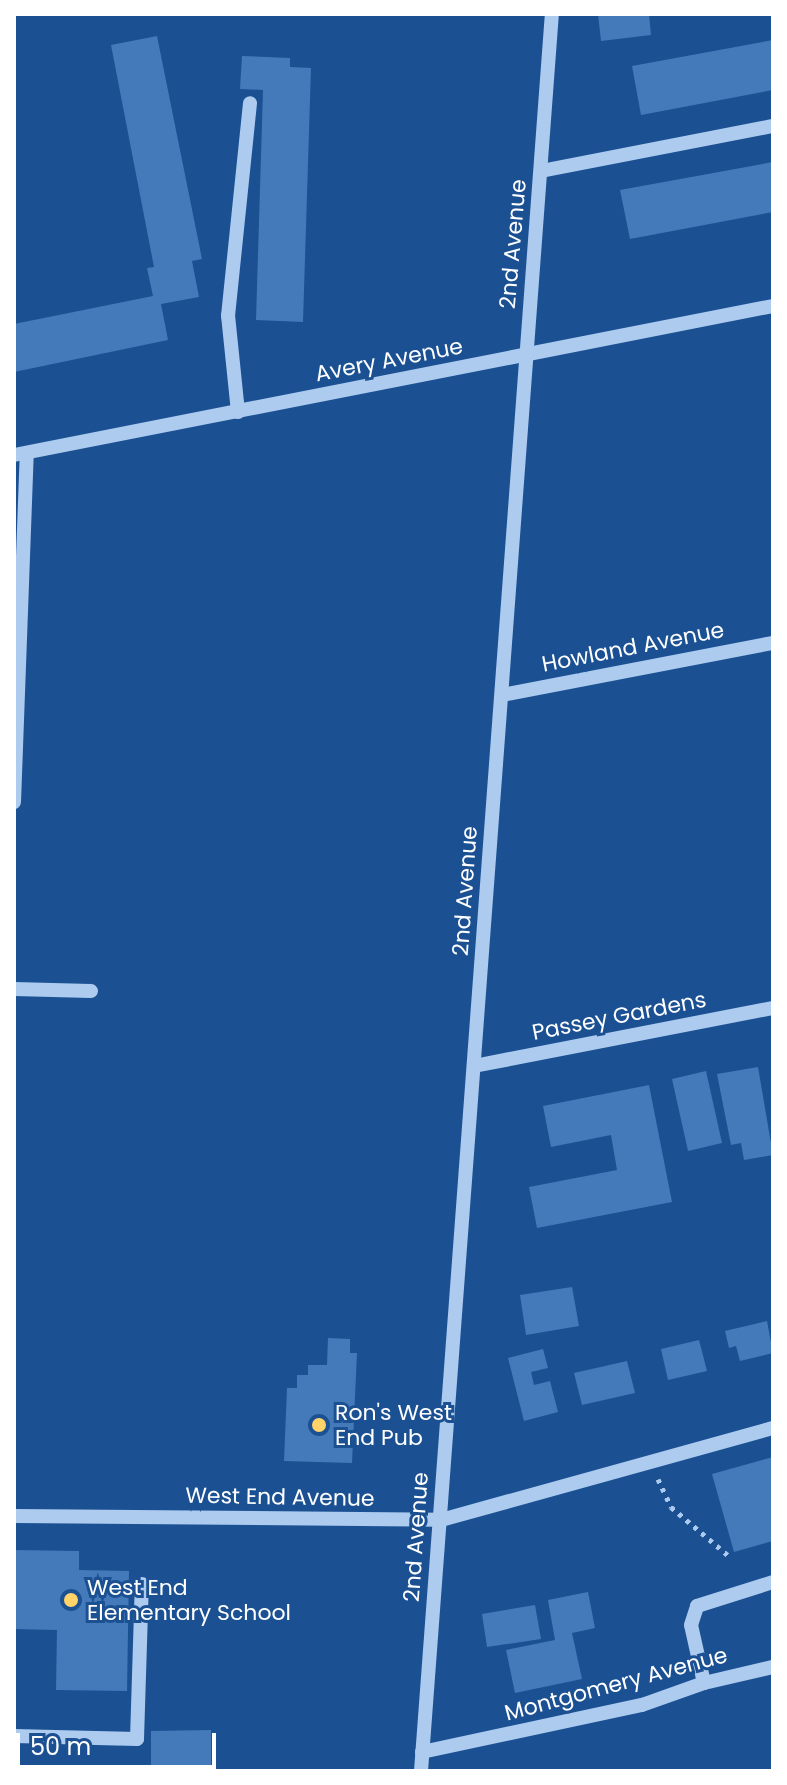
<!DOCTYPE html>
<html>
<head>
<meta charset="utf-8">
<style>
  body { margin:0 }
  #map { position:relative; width:787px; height:1785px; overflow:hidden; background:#1b5193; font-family:Poppins,sans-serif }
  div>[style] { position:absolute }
  .building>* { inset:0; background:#447aba }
  .path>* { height:5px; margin-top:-2.5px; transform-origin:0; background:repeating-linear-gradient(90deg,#accbef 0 4px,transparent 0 10px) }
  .minor>* { height:14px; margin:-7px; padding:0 7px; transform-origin:7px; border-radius:7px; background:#accbef }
  .dots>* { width:22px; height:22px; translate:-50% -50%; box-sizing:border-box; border:4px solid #1b5193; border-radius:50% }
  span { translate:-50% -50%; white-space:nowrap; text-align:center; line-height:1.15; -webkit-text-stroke:6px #1b5193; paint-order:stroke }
  .street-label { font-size:22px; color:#fff }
  .poi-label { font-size:22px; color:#fff }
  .left { translate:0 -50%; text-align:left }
  .frame { position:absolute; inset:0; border:16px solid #fff; pointer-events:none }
  .scale { position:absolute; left:16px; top:1733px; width:200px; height:36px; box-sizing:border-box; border:4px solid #fff; border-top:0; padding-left:10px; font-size:24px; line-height:28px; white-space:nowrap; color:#fff; -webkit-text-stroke:6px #1b5193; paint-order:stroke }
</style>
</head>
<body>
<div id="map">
  <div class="building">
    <div style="clip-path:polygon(598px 14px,649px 14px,651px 35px,601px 41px)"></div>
    <div style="clip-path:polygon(157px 36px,202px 259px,192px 261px,199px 297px,161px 304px,168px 340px,14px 372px,14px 324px,153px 296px,147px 268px,154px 267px,111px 45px)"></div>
    <div style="clip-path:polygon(773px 40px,773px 90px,641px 115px,632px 66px)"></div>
    <div style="clip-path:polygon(242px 56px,290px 58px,290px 67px,311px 68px,303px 322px,256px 320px,263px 90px,240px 89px)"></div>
    <div style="clip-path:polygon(773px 162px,773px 212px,630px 239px,620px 190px)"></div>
    <div style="clip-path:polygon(758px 1067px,773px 1155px,744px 1160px,741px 1143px,731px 1145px,717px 1074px)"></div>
    <div style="clip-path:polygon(706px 1071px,722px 1143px,688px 1151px,672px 1079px)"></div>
    <div style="clip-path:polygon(649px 1085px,672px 1202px,537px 1228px,529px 1187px,617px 1170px,611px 1135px,551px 1147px,543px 1106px)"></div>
    <div style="clip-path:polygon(572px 1287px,579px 1326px,526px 1335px,520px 1295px)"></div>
    <div style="clip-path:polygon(767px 1321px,773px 1353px,740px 1361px,736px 1346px,729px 1348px,725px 1331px)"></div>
    <div style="clip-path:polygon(328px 1338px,350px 1339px,350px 1353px,357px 1353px,352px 1463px,284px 1461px,287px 1388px,297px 1388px,297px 1375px,308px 1375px,308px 1365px,327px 1365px)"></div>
    <div style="clip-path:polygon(699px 1340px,707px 1371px,668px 1380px,661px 1349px)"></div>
    <div style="clip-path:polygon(543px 1349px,548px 1368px,531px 1372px,534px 1385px,550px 1381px,558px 1412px,524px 1421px,508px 1358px)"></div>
    <div style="clip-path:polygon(627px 1361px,635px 1393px,582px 1405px,574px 1373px)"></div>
    <div style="clip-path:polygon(773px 1457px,773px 1541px,734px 1552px,712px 1474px)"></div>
    <div style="clip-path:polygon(14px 1550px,79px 1551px,79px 1570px,129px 1571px,127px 1691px,56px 1690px,57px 1630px,14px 1629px)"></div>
    <div style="clip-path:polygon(588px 1592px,595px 1628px,572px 1633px,582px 1679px,515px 1693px,506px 1650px,555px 1640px,548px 1600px)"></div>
    <div style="clip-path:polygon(535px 1605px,541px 1639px,487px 1647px,482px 1614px)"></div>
    <div style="clip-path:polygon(211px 1730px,211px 1771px,151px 1771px,151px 1731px)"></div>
  </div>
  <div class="path">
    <div style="left:658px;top:1479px;width:31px;rotate:65deg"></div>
    <div style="left:671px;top:1507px;width:76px;rotate:40.2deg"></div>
  </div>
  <div class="minor">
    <div style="left:541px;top:171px;width:236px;rotate:-11deg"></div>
    <div style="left:238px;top:412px;width:97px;rotate:-95.9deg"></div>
    <div style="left:228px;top:316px;width:214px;rotate:-84.1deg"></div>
    <div style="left:14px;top:455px;width:773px;rotate:-11.11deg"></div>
    <div style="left:502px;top:695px;width:276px;rotate:-10.9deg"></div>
    <div style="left:14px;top:802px;width:349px;rotate:-87.9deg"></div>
    <div style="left:14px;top:989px;width:77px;rotate:1.5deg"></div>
    <div style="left:474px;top:1066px;width:305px;rotate:-11deg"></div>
    <div style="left:14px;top:1516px;width:427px;rotate:0.5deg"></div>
    <div style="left:441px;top:1520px;width:345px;rotate:-15.5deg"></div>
    <div style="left:704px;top:1683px;width:59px;rotate:-102.6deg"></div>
    <div style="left:691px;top:1625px;width:20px;rotate:-72deg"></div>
    <div style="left:697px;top:1606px;width:80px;rotate:-17.5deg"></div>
    <div style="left:14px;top:1736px;width:123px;rotate:1.4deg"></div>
    <div style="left:137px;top:1739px;width:155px;rotate:-88.2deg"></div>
    <div style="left:422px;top:1752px;width:225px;rotate:-12.1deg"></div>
    <div style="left:642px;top:1705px;width:66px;rotate:-19.5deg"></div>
    <div style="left:704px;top:1683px;width:71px;rotate:-13.1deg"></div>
    <div style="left:421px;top:1771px;width:1762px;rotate:-85.74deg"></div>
  </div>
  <div class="dots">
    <div style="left:319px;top:1425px;background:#ffd26a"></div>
    <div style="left:71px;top:1600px;background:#ffd26a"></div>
  </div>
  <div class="street-label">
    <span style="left:513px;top:244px;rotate:-85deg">2nd Avenue</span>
    <span style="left:389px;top:360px;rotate:-11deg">Avery Avenue</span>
    <span style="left:633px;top:647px;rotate:-11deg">Howland Avenue</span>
    <span style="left:465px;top:891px;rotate:-86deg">2nd Avenue</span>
    <span style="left:619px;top:1016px;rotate:-11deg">Passey Gardens</span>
    <span style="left:280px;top:1497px;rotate:1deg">West End Avenue</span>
    <span style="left:416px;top:1537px;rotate:-86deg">2nd Avenue</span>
    <span style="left:616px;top:1684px;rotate:-15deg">Montgomery Avenue</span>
  </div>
  <div class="poi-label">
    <span class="left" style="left:335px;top:1425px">Ron's West<br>End Pub</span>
    <span class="left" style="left:87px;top:1600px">West End<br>Elementary School</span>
  </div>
  <div class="frame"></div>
  <div class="scale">50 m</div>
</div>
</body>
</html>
